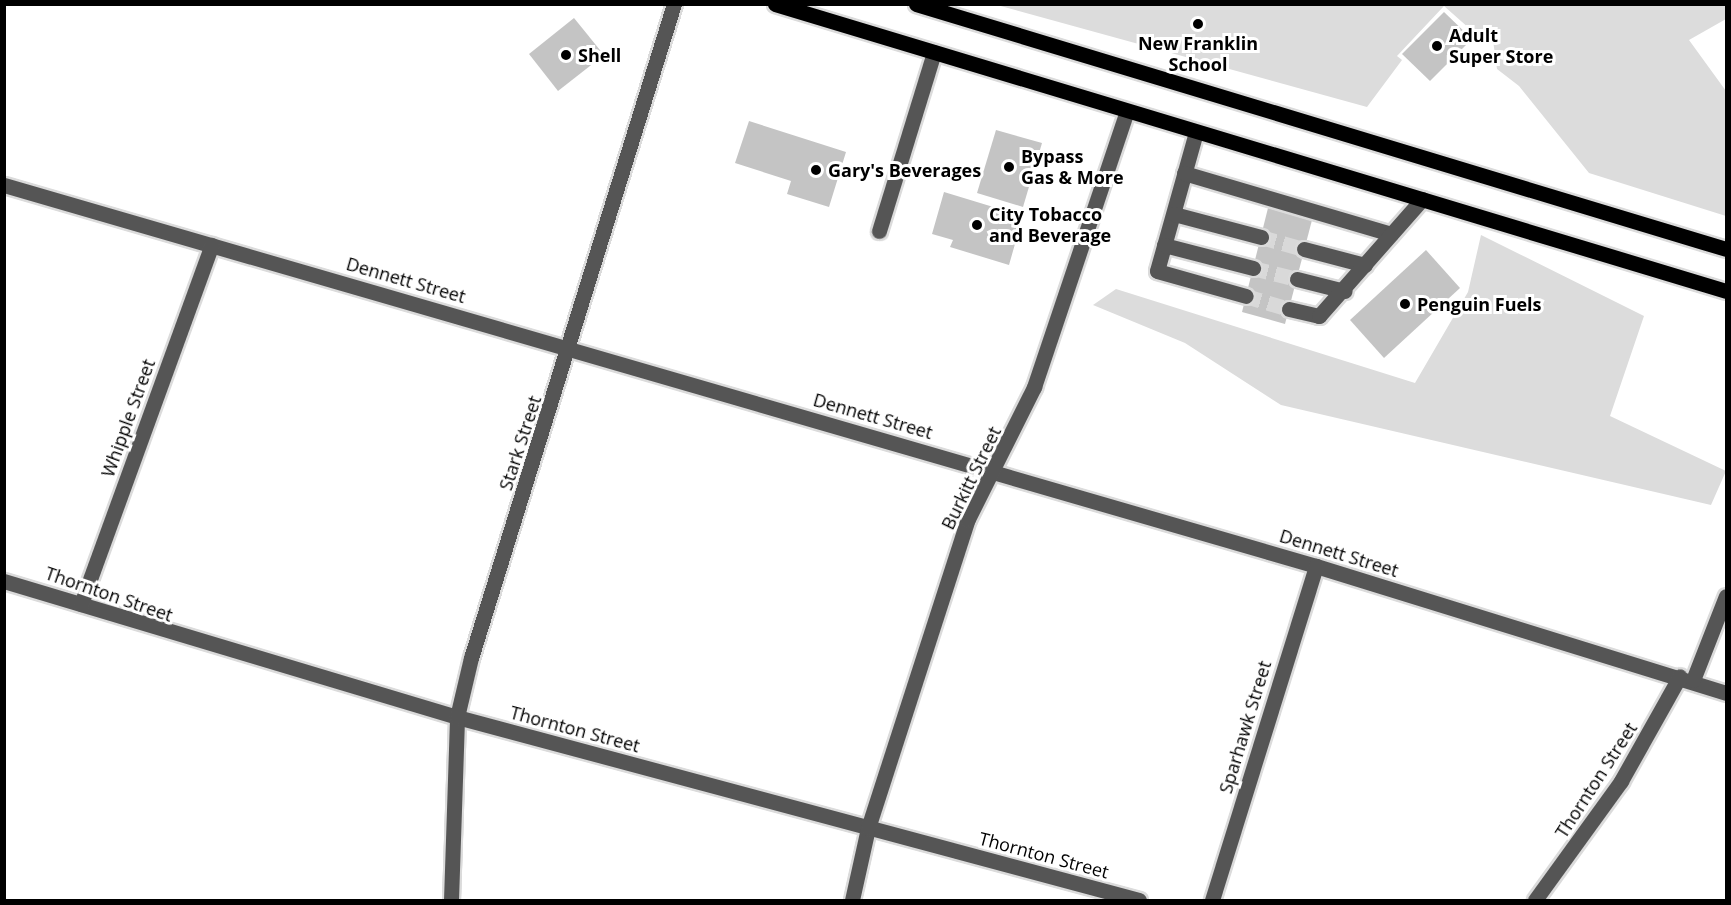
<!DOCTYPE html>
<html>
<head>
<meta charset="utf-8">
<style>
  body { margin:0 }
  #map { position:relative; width:1731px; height:905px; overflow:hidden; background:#fff; font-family:"Open Sans",sans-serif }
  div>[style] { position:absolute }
  .green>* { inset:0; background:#dcdcdc }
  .building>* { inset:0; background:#c4c4c4 }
  .minor-tunnel>* { height:15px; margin-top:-7.5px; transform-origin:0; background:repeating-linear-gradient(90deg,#d9d9d9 0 15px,transparent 0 23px) }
  .roads { filter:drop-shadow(2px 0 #dbdbdb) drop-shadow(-2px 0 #dbdbdb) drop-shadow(0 2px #dbdbdb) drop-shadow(0 -2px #dbdbdb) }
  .minor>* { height:15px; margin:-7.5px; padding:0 7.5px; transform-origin:7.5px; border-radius:7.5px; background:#555 }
  .major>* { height:15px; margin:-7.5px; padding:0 7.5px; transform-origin:7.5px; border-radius:7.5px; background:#000 }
  .dots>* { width:16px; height:16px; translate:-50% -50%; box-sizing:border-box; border:3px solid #fff; border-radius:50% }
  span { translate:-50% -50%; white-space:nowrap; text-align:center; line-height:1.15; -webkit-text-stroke:6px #fff; paint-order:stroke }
  .poi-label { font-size:18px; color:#000; font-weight:700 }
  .left { translate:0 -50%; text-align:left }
  .street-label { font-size:18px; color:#000 }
  .frame { position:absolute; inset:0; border:6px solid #000; pointer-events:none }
</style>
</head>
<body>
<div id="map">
  <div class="green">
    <div style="clip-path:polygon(1606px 4px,1726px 5px,1726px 19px,1689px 40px,1726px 91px,1726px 216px,1589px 173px,1519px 86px,1497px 69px,1491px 26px,1479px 37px,1444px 6px,1397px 56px,1402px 60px,1367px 107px,997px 5px)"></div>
    <div style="clip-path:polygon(1481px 235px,1644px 316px,1610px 416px,1726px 471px,1711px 505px,1281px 405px,1185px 343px,1093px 305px,1116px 289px,1415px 383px,1468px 292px)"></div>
  </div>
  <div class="building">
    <div style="clip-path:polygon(1444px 12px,1472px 39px,1430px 81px,1402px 54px)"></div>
    <div style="clip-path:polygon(574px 18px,604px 55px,558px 91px,529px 54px)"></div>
    <div style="clip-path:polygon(749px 121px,846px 152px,829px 207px,787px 194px,791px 181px,735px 163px)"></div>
    <div style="clip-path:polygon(996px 130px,1042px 143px,1023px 207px,977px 193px)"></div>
    <div style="clip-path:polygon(944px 192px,1023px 216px,1009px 265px,950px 247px,953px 240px,932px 234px)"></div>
    <div style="clip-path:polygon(1268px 208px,1312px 220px,1285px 324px,1242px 312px)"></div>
    <div style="clip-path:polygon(1426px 250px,1460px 288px,1384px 358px,1350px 320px)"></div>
  </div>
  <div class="minor-tunnel">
    <div style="left:1261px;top:237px;width:45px;rotate:15.6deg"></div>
    <div style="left:1253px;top:268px;width:45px;rotate:14deg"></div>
    <div style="left:1246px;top:296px;width:45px;rotate:16.8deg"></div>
  </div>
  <div class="roads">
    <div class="minor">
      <div style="left:1196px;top:132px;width:144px;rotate:105.7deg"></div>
      <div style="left:1157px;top:271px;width:92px;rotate:15.7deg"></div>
      <div style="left:1184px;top:173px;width:216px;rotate:16.4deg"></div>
      <div style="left:4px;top:185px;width:1366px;rotate:16.19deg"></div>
      <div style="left:1316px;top:566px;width:429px;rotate:17.2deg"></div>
      <div style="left:1174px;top:214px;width:90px;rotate:14.8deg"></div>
      <div style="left:879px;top:231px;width:187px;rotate:-72.9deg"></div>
      <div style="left:1164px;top:245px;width:92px;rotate:14.5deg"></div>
      <div style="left:1304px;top:249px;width:63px;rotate:14.7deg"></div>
      <div style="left:1297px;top:279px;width:49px;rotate:14.3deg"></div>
      <div style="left:1289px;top:309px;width:31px;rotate:13deg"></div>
      <div style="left:1319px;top:316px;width:156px;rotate:-48.6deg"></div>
      <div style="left:4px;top:581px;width:473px;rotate:16.7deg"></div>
      <div style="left:457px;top:717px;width:706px;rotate:15.02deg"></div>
      <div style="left:81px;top:604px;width:382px;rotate:-70deg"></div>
      <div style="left:1693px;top:680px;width:90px;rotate:-68.6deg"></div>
      <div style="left:451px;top:900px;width:183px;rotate:-88.1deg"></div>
      <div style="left:457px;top:717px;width:61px;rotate:-76.7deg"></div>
      <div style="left:471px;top:658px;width:685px;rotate:-72.76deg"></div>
      <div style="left:852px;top:900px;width:74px;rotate:-77.5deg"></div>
      <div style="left:868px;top:828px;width:325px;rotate:-72.1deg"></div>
      <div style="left:968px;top:519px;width:148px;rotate:-63.4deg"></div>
      <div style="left:1034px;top:387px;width:291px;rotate:-71.4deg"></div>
      <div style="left:1212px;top:900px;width:350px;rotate:-72.7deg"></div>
      <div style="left:1535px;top:900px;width:147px;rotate:-54.1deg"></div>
      <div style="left:1621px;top:781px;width:120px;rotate:-60.7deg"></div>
    </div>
    <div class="major">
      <div style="left:775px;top:4px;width:993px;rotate:16.79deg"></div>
      <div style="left:916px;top:4px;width:846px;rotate:16.83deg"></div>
    </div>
  </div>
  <div class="dots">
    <div style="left:1198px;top:24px;background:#000"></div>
    <div style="left:1437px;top:46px;background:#000"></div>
    <div style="left:566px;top:55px;background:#000"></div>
    <div style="left:1009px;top:167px;background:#000"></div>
    <div style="left:816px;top:170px;background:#000"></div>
    <div style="left:977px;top:225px;background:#000"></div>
    <div style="left:1405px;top:304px;background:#000"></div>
  </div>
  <div class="poi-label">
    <span class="left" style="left:1449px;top:46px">Adult<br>Super Store</span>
    <span style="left:1198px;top:54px">New Franklin<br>School</span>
    <span class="left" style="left:578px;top:55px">Shell</span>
    <span class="left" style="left:1021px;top:167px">Bypass<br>Gas &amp; More</span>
    <span class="left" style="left:828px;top:170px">Gary's Beverages</span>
    <span class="left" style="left:989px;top:225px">City Tobacco<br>and Beverage</span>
    <span class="left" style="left:1417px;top:304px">Penguin Fuels</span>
  </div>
  <div class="street-label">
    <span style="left:406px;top:280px;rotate:16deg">Dennett Street</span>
    <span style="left:873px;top:416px;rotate:16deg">Dennett Street</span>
    <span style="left:128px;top:418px;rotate:-70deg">Whipple Street</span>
    <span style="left:520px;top:443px;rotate:-72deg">Stark Street</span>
    <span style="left:971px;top:478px;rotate:-64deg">Burkitt Street</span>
    <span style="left:1339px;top:553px;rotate:17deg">Dennett Street</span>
    <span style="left:109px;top:594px;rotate:19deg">Thornton Street</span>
    <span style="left:1245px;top:727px;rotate:-73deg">Sparhawk Street</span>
    <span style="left:575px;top:729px;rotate:15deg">Thornton Street</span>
    <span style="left:1596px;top:780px;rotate:-57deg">Thornton Street</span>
    <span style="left:1044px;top:855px;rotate:15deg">Thornton Street</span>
  </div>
  <div class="frame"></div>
</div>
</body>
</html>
